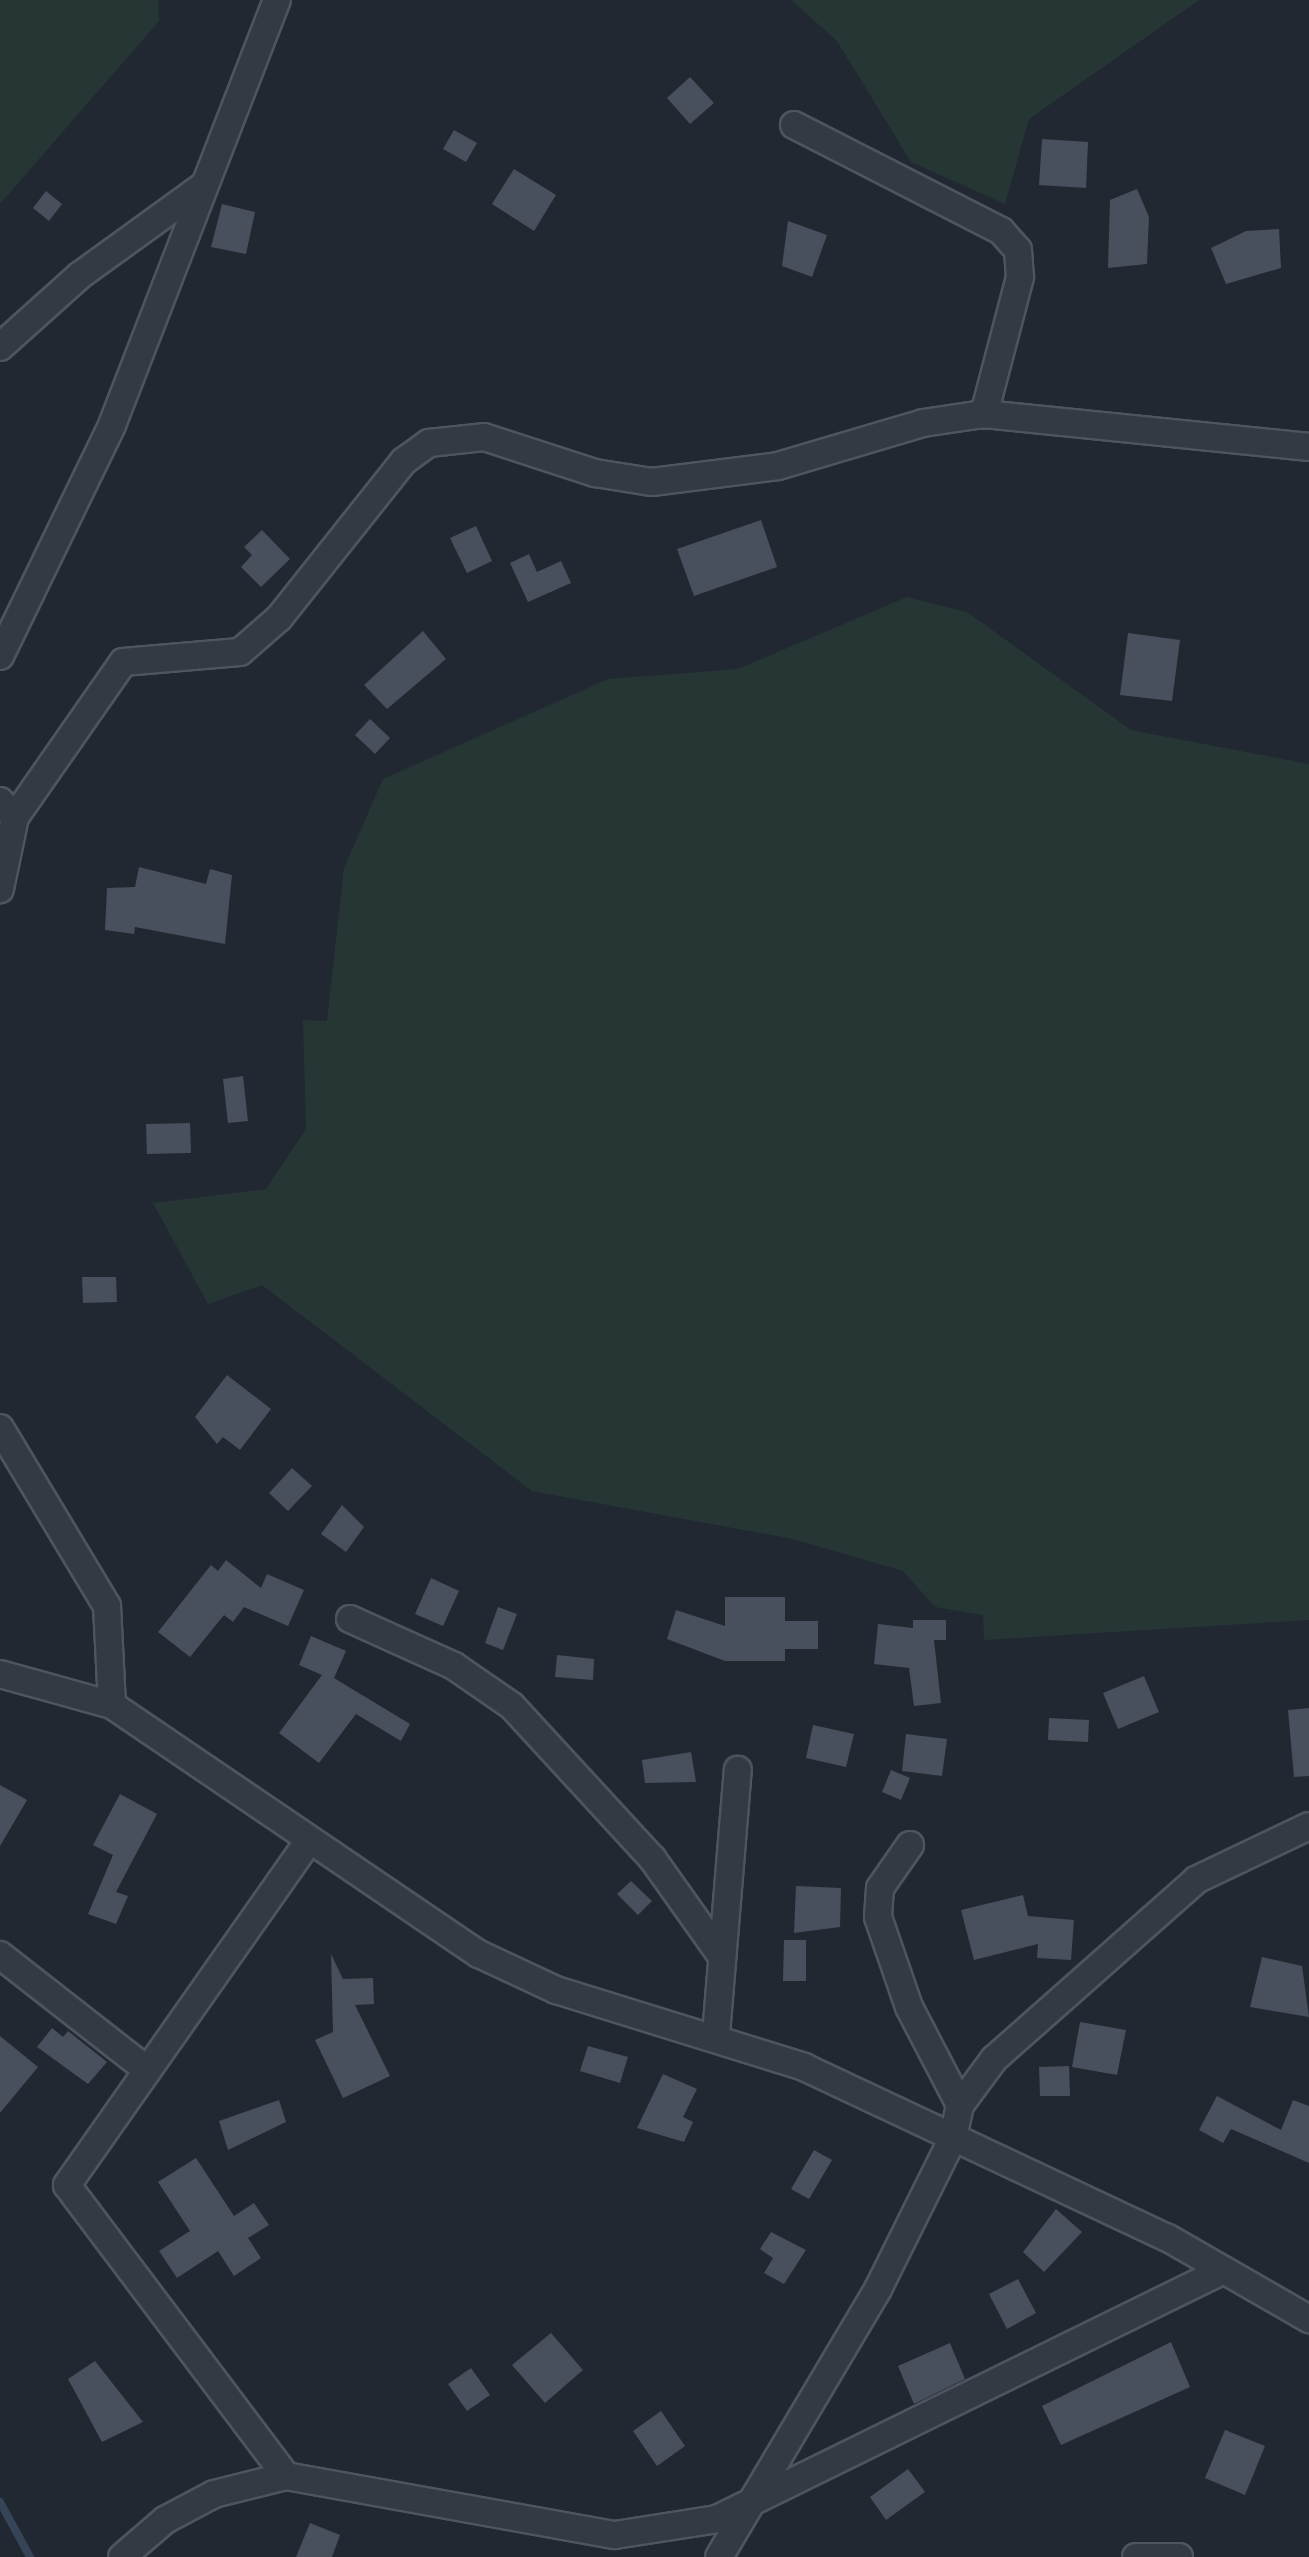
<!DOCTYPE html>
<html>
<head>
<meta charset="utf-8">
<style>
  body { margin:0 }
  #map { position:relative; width:1309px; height:2557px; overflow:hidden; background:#212832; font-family:"Source Sans 3",sans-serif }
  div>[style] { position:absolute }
  .green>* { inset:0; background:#263635 }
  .stream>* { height:8px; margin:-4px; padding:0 4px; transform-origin:4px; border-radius:4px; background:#364458 }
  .building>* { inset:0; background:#47505c }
  .roads { filter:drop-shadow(2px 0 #4e555e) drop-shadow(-2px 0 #4e555e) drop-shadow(0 2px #4e555e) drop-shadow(0 -2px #4e555e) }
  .minor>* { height:26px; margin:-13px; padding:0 13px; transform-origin:13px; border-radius:13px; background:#343a43 }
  span { translate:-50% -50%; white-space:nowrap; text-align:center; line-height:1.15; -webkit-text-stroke:7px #191f27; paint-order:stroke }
</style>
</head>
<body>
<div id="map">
  <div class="green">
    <div style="clip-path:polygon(0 0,158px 0,159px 21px,0 204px)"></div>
    <div style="clip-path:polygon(791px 0,1199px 0,1029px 119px,1005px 204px,911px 162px,837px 41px)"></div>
    <div style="clip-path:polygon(907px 597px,967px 612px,1131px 730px,1309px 764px,1309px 1620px,984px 1640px,983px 1615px,935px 1607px,903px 1571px,793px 1539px,532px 1491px,262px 1285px,208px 1304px,153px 1203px,266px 1189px,306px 1129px,303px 1020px,327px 1021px,344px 868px,383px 779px,608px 679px,738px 669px)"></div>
  </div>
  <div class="stream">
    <div style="left:0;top:2502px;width:63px;rotate:61.4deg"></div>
  </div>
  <div class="building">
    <div style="clip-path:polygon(690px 77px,714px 103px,690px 124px,667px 98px)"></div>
    <div style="clip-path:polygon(454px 130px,477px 143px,466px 162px,443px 149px)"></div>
    <div style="clip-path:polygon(1042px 139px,1088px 142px,1086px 188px,1039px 185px)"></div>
    <div style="clip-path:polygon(514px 169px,556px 195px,534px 231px,492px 204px)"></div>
    <div style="clip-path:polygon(1137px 189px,1149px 217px,1147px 264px,1108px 268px,1110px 200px)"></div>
    <div style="clip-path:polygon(46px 191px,62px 204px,49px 221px,33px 208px)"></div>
    <div style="clip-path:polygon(222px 204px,255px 212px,246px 254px,211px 247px)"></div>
    <div style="clip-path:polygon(788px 221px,827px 235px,812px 277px,782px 266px)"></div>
    <div style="clip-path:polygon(1279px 229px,1281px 268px,1226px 284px,1211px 248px,1246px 231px)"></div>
    <div style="clip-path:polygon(761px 520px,777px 567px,694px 596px,677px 549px)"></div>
    <div style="clip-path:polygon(476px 526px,492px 561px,467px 573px,450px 538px)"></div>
    <div style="clip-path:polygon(262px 530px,290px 559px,261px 587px,241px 567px,252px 555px,244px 547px)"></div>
    <div style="clip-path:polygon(529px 554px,537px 572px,561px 561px,571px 583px,528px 602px,510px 563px)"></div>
    <div style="clip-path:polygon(423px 631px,446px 659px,387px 709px,364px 685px)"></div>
    <div style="clip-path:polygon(1128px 633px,1180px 640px,1172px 701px,1120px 695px)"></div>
    <div style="clip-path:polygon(370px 719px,390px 738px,375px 754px,355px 735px)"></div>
    <div style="clip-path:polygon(139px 867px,206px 884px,210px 869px,232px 875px,225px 944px,135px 927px,134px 934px,105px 930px,107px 888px,135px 887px)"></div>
    <div style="clip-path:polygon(243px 1076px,248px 1121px,228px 1123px,223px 1079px)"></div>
    <div style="clip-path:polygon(190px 1123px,191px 1153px,147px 1154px,146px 1124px)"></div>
    <div style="clip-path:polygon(82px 1277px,116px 1277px,117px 1302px,83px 1303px)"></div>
    <div style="clip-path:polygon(227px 1375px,271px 1409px,240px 1450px,223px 1437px,217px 1444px,195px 1417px)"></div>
    <div style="clip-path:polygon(292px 1468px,312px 1486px,288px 1511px,269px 1493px)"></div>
    <div style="clip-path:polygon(342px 1505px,364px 1527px,346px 1552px,321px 1534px)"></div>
    <div style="clip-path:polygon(226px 1560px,261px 1588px,267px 1574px,304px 1590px,288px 1626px,244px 1607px,233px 1622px,224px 1615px,190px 1657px,158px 1632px,211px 1565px,218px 1571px)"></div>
    <div style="clip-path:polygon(431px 1578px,459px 1591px,443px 1626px,415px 1614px)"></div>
    <div style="clip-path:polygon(725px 1597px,785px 1597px,785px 1621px,818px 1621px,818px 1649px,785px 1649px,785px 1661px,725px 1661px,667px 1639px,676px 1610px,725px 1626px)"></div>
    <div style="clip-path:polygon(498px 1607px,517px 1614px,503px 1650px,485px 1643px)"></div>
    <div style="clip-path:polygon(913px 1620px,946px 1620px,946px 1640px,934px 1640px,941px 1703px,914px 1706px,909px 1668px,874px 1664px,878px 1624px,913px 1628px)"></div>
    <div style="clip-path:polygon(311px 1636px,346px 1651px,334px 1678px,410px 1724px,401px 1741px,356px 1714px,319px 1763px,279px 1733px,322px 1675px,299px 1665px)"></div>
    <div style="clip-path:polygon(557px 1655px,594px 1659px,593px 1680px,555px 1677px)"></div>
    <div style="clip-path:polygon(1144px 1676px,1159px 1712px,1118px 1729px,1103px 1693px)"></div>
    <div style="clip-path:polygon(1309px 1708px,1309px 1776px,1294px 1777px,1288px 1710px)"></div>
    <div style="clip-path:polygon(1049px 1718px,1089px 1720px,1088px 1742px,1048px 1740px)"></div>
    <div style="clip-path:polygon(813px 1725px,854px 1734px,846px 1767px,806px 1758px)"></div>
    <div style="clip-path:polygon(906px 1734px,947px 1739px,942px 1776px,902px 1771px)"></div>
    <div style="clip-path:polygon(691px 1752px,696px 1782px,645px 1783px,642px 1760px)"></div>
    <div style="clip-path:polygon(891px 1770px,910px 1778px,901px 1800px,882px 1792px)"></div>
    <div style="clip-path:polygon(0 1785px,27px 1800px,0 1846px)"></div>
    <div style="clip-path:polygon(120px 1794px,157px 1814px,116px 1892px,128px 1896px,116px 1924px,88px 1914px,113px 1855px,93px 1845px)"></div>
    <div style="clip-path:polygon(631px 1881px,652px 1901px,638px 1915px,617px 1894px)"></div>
    <div style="clip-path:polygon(796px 1886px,841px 1888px,840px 1927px,794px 1933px)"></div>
    <div style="clip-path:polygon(1023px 1895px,1028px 1916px,1074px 1920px,1071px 1960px,1037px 1958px,1038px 1944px,974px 1960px,961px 1910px)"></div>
    <div style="clip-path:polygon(784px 1940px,806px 1940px,806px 1981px,783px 1981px)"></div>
    <div style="clip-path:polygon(331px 1954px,343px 1979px,373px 1978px,374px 2004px,355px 2005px,390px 2076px,343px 2098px,315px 2040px,333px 2032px)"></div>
    <div style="clip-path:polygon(1262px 1957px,1302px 1966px,1309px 2017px,1250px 2007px)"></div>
    <div style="clip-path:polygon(1080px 2022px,1126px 2030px,1117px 2075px,1072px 2067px)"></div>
    <div style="clip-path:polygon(52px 2028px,63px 2037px,68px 2031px,107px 2062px,88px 2084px,37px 2047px)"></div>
    <div style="clip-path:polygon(0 2036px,38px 2067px,0 2113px)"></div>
    <div style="clip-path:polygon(588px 2046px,628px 2057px,620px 2083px,580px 2071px)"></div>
    <div style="clip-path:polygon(1069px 2066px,1070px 2096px,1040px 2096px,1039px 2067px)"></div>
    <div style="clip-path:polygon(663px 2074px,697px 2089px,683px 2117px,693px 2122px,684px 2142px,637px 2128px)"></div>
    <div style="clip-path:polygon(1217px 2096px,1281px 2130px,1293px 2100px,1309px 2106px,1309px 2163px,1231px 2129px,1223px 2143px,1199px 2130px)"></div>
    <div style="clip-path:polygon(279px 2100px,286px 2122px,228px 2150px,219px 2121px)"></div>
    <div style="clip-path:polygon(814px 2150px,832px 2160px,809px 2199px,791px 2189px)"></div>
    <div style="clip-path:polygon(196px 2158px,234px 2216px,254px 2203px,269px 2225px,248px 2238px,261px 2258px,234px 2276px,218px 2251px,177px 2278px,159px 2251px,190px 2231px,158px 2182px)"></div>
    <div style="clip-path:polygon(1056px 2209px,1082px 2232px,1044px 2272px,1023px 2252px)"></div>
    <div style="clip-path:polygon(771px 2232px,806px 2250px,784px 2284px,764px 2273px,773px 2258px,760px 2249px)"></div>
    <div style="clip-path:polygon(1018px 2279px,1036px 2313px,1007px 2329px,989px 2294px)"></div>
    <div style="clip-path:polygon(551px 2333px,583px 2370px,545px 2403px,512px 2365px)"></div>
    <div style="clip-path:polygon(1171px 2342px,1190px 2387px,1061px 2445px,1042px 2406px)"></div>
    <div style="clip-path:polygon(950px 2343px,965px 2379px,914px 2404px,898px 2366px)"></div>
    <div style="clip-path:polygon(95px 2361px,143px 2422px,102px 2442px,68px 2379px)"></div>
    <div style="clip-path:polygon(471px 2368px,490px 2395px,467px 2411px,448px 2384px)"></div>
    <div style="clip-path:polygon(661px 2411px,685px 2446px,657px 2466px,633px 2431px)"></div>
    <div style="clip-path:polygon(1225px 2430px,1265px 2446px,1245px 2495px,1205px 2478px)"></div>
    <div style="clip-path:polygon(908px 2469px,925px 2492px,886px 2520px,870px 2497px)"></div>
    <div style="clip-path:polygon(310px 2523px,340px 2535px,332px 2557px,296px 2557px)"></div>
  </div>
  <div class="roads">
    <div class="minor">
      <div style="left:794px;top:125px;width:233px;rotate:27.1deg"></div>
      <div style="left:1001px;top:231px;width:25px;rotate:48deg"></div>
      <div style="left:1018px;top:250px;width:27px;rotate:86deg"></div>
      <div style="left:1020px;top:277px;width:142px;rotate:104.7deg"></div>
      <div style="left:0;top:347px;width:106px;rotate:-41.9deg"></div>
      <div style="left:79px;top:276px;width:152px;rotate:-35.9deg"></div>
      <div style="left:0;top:656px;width:257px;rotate:-64.1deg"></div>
      <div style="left:112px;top:425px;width:456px;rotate:-68.8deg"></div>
      <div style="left:0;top:801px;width:22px;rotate:47deg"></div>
      <div style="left:15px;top:817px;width:74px;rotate:101.8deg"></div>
      <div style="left:15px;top:817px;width:189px;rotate:-55.1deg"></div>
      <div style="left:123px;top:662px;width:117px;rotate:-4.9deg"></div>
      <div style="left:240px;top:652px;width:52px;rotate:-41.1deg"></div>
      <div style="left:279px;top:618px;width:201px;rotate:-51.5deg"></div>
      <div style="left:404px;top:461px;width:31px;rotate:-36deg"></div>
      <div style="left:429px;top:443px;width:55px;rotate:-6.2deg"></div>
      <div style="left:484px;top:437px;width:117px;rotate:18deg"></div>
      <div style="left:595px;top:473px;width:58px;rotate:9deg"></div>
      <div style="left:652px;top:482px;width:127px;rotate:-7.2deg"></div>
      <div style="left:778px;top:466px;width:151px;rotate:-16.5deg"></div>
      <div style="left:923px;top:423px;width:62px;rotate:-8.4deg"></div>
      <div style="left:984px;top:414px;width:327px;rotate:5.8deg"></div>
      <div style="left:0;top:1428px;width:208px;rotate:59deg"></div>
      <div style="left:107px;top:1606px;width:99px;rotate:87.1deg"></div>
      <div style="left:350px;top:1619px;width:114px;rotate:24.3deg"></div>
      <div style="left:454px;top:1666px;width:70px;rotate:34.6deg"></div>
      <div style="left:512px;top:1706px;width:207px;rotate:47.4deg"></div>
      <div style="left:652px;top:1858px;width:121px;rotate:54.7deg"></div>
      <div style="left:0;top:1674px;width:116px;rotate:15.5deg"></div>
      <div style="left:112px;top:1705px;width:443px;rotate:34.2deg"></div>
      <div style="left:479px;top:1954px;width:85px;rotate:25.1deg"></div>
      <div style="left:556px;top:1990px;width:260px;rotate:17.2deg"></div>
      <div style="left:804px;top:2067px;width:402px;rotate:25.2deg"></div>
      <div style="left:1168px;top:2238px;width:163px;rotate:29.9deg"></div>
      <div style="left:910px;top:1845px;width:52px;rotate:124.9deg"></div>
      <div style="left:880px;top:1888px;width:29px;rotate:94deg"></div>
      <div style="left:878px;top:1917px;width:95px;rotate:71deg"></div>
      <div style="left:909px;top:2007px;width:110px;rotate:62.5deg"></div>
      <div style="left:0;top:1955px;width:187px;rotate:38deg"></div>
      <div style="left:716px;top:2035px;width:266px;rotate:-85.3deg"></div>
      <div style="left:286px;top:2476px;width:364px;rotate:-127deg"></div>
      <div style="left:67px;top:2185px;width:418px;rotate:-54.9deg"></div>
      <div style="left:122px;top:2557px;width:57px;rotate:-40.7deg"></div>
      <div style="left:165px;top:2520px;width:55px;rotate:-28deg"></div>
      <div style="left:214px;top:2494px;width:74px;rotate:-14deg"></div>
      <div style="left:286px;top:2476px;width:334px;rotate:10.2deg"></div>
      <div style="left:615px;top:2535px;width:103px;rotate:-8.9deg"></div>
      <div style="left:717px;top:2519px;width:563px;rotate:-26.16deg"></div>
      <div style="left:719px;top:2557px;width:312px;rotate:-59.3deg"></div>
      <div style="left:878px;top:2289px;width:169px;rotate:-63.6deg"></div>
      <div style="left:953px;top:2138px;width:34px;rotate:-78deg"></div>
      <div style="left:960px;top:2105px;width:57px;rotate:-53.5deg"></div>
      <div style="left:994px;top:2059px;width:270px;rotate:-41.5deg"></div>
      <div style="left:1196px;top:1880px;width:125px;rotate:-25.5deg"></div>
      <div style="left:1136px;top:2557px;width:43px"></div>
    </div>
  </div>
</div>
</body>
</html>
